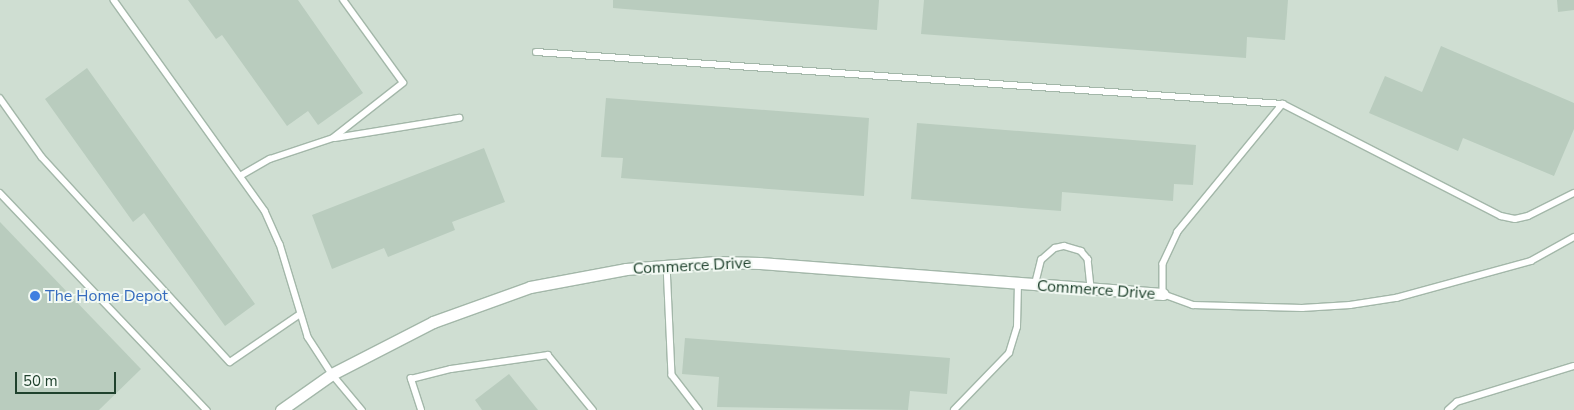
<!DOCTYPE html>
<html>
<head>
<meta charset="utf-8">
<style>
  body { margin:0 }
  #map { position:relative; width:1574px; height:410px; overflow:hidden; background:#e1eee4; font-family:"Nunito Sans",sans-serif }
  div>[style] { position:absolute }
  .built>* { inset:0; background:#cfded2 }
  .building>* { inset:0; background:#b9ccbe }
  .roads { filter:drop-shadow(1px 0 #a3b7a9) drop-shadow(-1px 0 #a3b7a9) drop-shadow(0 1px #a3b7a9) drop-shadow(0 -1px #a3b7a9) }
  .lane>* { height:5.5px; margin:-2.75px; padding:0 2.75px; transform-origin:2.75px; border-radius:2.75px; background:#fff }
  .street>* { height:11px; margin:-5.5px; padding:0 5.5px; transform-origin:5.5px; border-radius:5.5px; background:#fff }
  .dots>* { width:14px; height:14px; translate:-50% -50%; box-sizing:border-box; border:2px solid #f2f9f3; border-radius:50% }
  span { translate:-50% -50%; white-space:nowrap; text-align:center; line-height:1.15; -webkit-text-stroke:4px #f2f9f3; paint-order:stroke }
  .street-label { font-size:16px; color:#1f412d }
  .shop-label { font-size:16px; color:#366cbe }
  .left { translate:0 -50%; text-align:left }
  .scale { position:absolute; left:15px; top:372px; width:101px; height:22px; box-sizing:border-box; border:2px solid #1f412d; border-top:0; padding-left:6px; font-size:15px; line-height:18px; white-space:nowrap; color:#1f412d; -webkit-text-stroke:4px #f2f9f3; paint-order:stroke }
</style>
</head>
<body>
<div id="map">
  <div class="built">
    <div style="clip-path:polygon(0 0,1574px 0,1574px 410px,0 410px)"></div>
  </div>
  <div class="building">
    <div style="clip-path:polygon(188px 0,298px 0,363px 93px,318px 125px,308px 111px,287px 126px,222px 35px,216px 39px)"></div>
    <div style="clip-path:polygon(613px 0,879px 0,877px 30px,613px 8px)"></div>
    <div style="clip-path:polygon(924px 0,1288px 0,1285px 40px,1247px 37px,1246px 58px,921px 34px)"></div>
    <div style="clip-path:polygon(1557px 0,1574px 0,1574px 10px,1558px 12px)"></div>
    <div style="clip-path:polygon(1441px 46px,1574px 103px,1574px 129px,1554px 176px,1463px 138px,1458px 151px,1369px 113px,1385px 76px,1422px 92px)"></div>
    <div style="clip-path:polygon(87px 68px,255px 304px,225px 326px,144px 213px,133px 222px,45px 99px)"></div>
    <div style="clip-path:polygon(606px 98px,869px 118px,864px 196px,621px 178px,623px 158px,601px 157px)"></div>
    <div style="clip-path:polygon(917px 123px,1196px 145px,1193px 185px,1174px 184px,1173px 201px,1062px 192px,1061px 211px,911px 199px)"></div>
    <div style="clip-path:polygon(484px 148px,505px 202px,452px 222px,455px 230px,388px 257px,384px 248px,332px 269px,312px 215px)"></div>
    <div style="clip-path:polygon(0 222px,141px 369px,99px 410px,0 410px)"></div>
    <div style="clip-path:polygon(685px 338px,950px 358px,947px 394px,910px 391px,908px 410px,717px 407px,719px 377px,682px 374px)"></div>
    <div style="clip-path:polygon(509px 374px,538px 410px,482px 410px,475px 400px)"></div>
  </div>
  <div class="roads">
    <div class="lane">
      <div style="left:114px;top:0;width:259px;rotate:54.4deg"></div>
      <div style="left:265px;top:211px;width:36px;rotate:66deg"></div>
      <div style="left:280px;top:244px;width:97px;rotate:73.2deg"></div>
      <div style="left:308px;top:337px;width:44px;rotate:57deg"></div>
      <div style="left:332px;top:374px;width:47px;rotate:50.2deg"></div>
      <div style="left:536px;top:52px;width:749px;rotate:3.98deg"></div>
      <div style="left:1283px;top:104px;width:245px;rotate:27.2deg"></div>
      <div style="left:1501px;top:216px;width:14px;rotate:12deg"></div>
      <div style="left:1515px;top:219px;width:13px;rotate:-13deg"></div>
      <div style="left:1528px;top:216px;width:51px;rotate:-26.6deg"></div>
      <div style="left:0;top:98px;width:72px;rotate:54.6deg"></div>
      <div style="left:42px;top:157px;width:278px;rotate:47.5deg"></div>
      <div style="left:230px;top:362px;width:83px;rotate:-34.3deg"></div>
      <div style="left:1283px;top:104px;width:166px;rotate:129.4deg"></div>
      <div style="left:1178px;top:232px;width:35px;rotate:115deg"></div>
      <div style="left:1163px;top:264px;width:30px;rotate:90deg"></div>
      <div style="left:1163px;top:294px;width:32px;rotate:20deg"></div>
      <div style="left:1193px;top:305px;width:109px;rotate:1.6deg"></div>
      <div style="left:1302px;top:308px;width:48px;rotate:-3.6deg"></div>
      <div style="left:1350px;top:305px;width:47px;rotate:-8.7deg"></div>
      <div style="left:1396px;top:298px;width:140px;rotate:-15.3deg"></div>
      <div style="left:1531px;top:261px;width:49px;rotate:-29.2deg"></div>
      <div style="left:335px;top:138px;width:126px;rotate:-9.2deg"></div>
      <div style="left:242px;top:175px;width:32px;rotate:-30deg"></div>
      <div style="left:270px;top:159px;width:66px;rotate:-18.4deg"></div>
      <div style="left:333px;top:138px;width:89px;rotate:-38.2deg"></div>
      <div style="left:403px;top:83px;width:102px;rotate:-125.9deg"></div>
      <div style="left:0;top:193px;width:300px;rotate:46.4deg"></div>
      <div style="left:667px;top:265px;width:110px;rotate:87.4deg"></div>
      <div style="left:672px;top:375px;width:44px;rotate:52.4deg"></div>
      <div style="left:1035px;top:284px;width:25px;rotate:-76deg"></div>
      <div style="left:1041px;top:260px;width:18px;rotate:-41deg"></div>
      <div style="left:1055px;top:248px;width:9px;rotate:-13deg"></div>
      <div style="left:1064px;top:246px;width:18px;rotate:16deg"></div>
      <div style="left:1081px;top:251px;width:11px;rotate:49deg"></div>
      <div style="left:1088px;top:259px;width:30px;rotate:84deg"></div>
      <div style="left:421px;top:410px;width:33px;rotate:-108deg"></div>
      <div style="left:411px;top:379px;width:41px;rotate:-14deg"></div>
      <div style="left:451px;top:369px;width:98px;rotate:-8.2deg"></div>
      <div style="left:548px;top:355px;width:71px;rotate:50.7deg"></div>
      <div style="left:954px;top:410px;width:79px;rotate:-46deg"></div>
      <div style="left:1009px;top:353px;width:27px;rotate:-73deg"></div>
      <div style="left:1017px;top:327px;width:43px;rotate:-88.7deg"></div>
      <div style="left:1448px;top:410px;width:12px;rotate:-42deg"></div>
      <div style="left:1457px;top:402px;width:122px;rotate:-17.1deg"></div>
    </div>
    <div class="street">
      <div style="left:281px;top:410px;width:62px;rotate:-35.2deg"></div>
      <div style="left:332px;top:374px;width:114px;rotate:-27.2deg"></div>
      <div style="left:433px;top:322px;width:103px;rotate:-19.8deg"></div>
      <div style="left:530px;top:287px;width:98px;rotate:-10.6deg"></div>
      <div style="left:626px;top:269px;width:90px;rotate:-4.4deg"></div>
      <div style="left:716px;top:262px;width:44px;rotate:1.3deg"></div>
      <div style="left:760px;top:263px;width:404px;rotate:4.4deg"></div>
    </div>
  </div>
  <div class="dots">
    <div style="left:35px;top:296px;background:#3f7fe0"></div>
  </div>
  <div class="street-label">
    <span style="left:692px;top:266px;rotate:-3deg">Commerce Drive</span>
    <span style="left:1096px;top:290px;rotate:4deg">Commerce Drive</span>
  </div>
  <div class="shop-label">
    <span class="left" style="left:45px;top:296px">The Home Depot</span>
  </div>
  <div class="scale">50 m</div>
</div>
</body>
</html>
